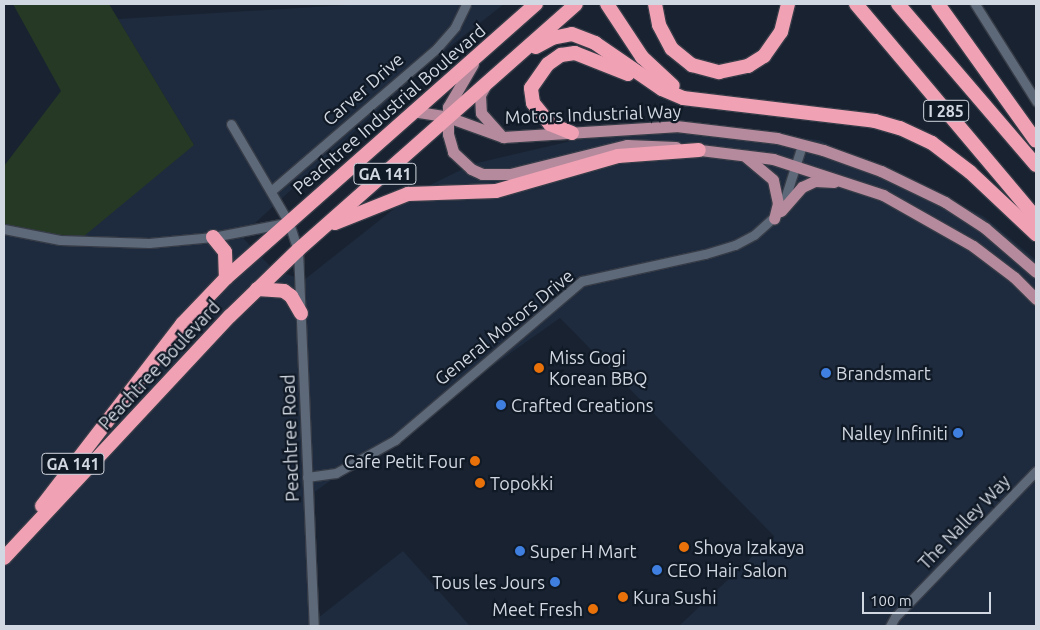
<!DOCTYPE html>
<html>
<head>
<meta charset="utf-8">
<style>
  body { margin:0 }
  #map { position:relative; width:1040px; height:630px; overflow:hidden; background:#192230; font-family:Ubuntu,sans-serif }
  div>[style] { position:absolute }
  .built>* { inset:0; background:#1e2b3e }
  .green>* { inset:0; background:#253925 }
  .roads { filter:drop-shadow(1px 0 #363c47) drop-shadow(-1px 0 #363c47) drop-shadow(0 1px #363c47) drop-shadow(0 -1px #363c47) }
  .minor>* { height:9px; margin:-4.5px; padding:0 4.5px; transform-origin:4.5px; border-radius:4.5px; background:#5d6878 }
  .major>* { height:11px; margin:-5.5px; padding:0 5.5px; transform-origin:5.5px; border-radius:5.5px; background:#b58a9c }
  .highway>* { height:14px; margin:-7px; padding:0 7px; transform-origin:7px; border-radius:7px; background:#f0a1b4 }
  .dots>* { width:14px; height:14px; translate:-50% -50%; box-sizing:border-box; border:2px solid #101926; border-radius:50% }
  span { translate:-50% -50%; white-space:nowrap; text-align:center; line-height:1.15; -webkit-text-stroke:4.5px #101926; paint-order:stroke }
  .shield-label span { padding:1px 4px; background:#101926; border:1px solid; border-radius:4px; -webkit-text-stroke-width:0 }
  .shield-label { font-size:16px; color:#d2d8e1; font-weight:700 }
  .street-label { font-size:18px; color:#d2d8e1 }
  .poi-label { font-size:18px; color:#d2d8e1 }
  .left { translate:0 -50%; text-align:left }
  .right { translate:-100% -50%; text-align:right }
  .frame { position:absolute; inset:0; border:5px solid #d2d8e1; pointer-events:none }
  .scale { position:absolute; left:862px; top:592px; width:129px; height:22px; box-sizing:border-box; border:2px solid #d2d8e1; border-top:0; padding-left:6px; font-size:15px; line-height:18px; white-space:nowrap; color:#d2d8e1; -webkit-text-stroke:4px #101926; paint-order:stroke }
</style>
</head>
<body>
<div id="map">
  <div class="built">
    <div style="clip-path:polygon(363px 4px,504px 4px,429px 63px,241px 236px,274px 270px,304px 280px,414px 193px,473px 164px,601px 134px,689px 126px,819px 140px,983px 216px,1036px 260px,1036px 626px,679px 626px,774px 536px,560px 318px,313px 493px,318px 618px,403px 551px,470px 626px,4px 626px,4px 232px,194px 145px,118px 19px)"></div>
  </div>
  <div class="green">
    <div style="clip-path:polygon(13px 4px,109px 4px,194px 145px,72px 246px,4px 232px,4px 166px,61px 91px)"></div>
  </div>
  <div class="roads">
    <div class="minor">
      <div style="left:975px;top:4px;width:115px;rotate:57.8deg"></div>
      <div style="left:231px;top:124px;width:115px;rotate:59.6deg"></div>
      <div style="left:289px;top:223px;width:28px;rotate:72deg"></div>
      <div style="left:298px;top:250px;width:376px;rotate:87.6deg"></div>
      <div style="left:271px;top:191px;width:219px;rotate:-40.7deg"></div>
      <div style="left:437px;top:48px;width:28px;rotate:-49deg"></div>
      <div style="left:455px;top:27px;width:25px;rotate:-64deg"></div>
      <div style="left:4px;top:229px;width:57px;rotate:11.1deg"></div>
      <div style="left:60px;top:240px;width:89px;rotate:1.9deg"></div>
      <div style="left:149px;top:243px;width:64px;rotate:-5.4deg"></div>
      <div style="left:213px;top:237px;width:74px;rotate:-10.9deg"></div>
      <div style="left:307px;top:477px;width:29px;rotate:-8deg"></div>
      <div style="left:336px;top:473px;width:68px;rotate:-29.2deg"></div>
      <div style="left:395px;top:440px;width:245px;rotate:-40.4deg"></div>
      <div style="left:582px;top:281px;width:126px;rotate:-12.4deg"></div>
      <div style="left:705px;top:254px;width:31px;rotate:-17deg"></div>
      <div style="left:735px;top:245px;width:21px;rotate:-28deg"></div>
      <div style="left:754px;top:235px;width:36px;rotate:-42deg"></div>
      <div style="left:781px;top:211px;width:69px;rotate:-72.3deg"></div>
      <div style="left:890px;top:626px;width:10px;rotate:-61deg"></div>
      <div style="left:895px;top:617px;width:203px;rotate:-46deg"></div>
    </div>
    <div class="major">
      <div style="left:473px;top:64px;width:50px;rotate:120.2deg"></div>
      <div style="left:448px;top:107px;width:27px;rotate:90deg"></div>
      <div style="left:448px;top:134px;width:19px;rotate:74deg"></div>
      <div style="left:453px;top:152px;width:25px;rotate:43deg"></div>
      <div style="left:471px;top:169px;width:12px;rotate:24deg"></div>
      <div style="left:482px;top:174px;width:28px"></div>
      <div style="left:510px;top:174px;width:121px;rotate:-13.9deg"></div>
      <div style="left:627px;top:145px;width:49px;rotate:2.3deg"></div>
      <div style="left:485px;top:86px;width:10px;rotate:119deg"></div>
      <div style="left:480px;top:95px;width:18px;rotate:87deg"></div>
      <div style="left:481px;top:113px;width:28px;rotate:48deg"></div>
      <div style="left:412px;top:111px;width:36px;rotate:9deg"></div>
      <div style="left:448px;top:117px;width:59px;rotate:20deg"></div>
      <div style="left:503px;top:137px;width:173px;rotate:-3.6deg"></div>
      <div style="left:676px;top:126px;width:102px;rotate:6.8deg"></div>
      <div style="left:777px;top:138px;width:48px;rotate:14.6deg"></div>
      <div style="left:823px;top:150px;width:62px;rotate:19.9deg"></div>
      <div style="left:881px;top:171px;width:71px;rotate:25.8deg"></div>
      <div style="left:945px;top:202px;width:48px;rotate:33deg"></div>
      <div style="left:985px;top:228px;width:67px;rotate:40.8deg"></div>
      <div style="left:692px;top:149px;width:82px;rotate:7deg"></div>
      <div style="left:773px;top:159px;width:116px;rotate:18.1deg"></div>
      <div style="left:883px;top:195px;width:103px;rotate:29.5deg"></div>
      <div style="left:973px;top:246px;width:51px;rotate:37.1deg"></div>
      <div style="left:1014px;top:277px;width:31px;rotate:45deg"></div>
      <div style="left:746px;top:157px;width:35px;rotate:40deg"></div>
      <div style="left:773px;top:180px;width:24px;rotate:78deg"></div>
      <div style="left:778px;top:203px;width:16px;rotate:104deg"></div>
      <div style="left:781px;top:211px;width:32px;rotate:-49deg"></div>
      <div style="left:802px;top:187px;width:14px;rotate:-25deg"></div>
      <div style="left:815px;top:181px;width:19px;rotate:3deg"></div>
    </div>
    <div class="highway">
      <div style="left:607px;top:4px;width:64px;rotate:56.6deg"></div>
      <div style="left:642px;top:57px;width:42px;rotate:43.1deg"></div>
      <div style="left:655px;top:4px;width:21px;rotate:79deg"></div>
      <div style="left:659px;top:25px;width:27px;rotate:62deg"></div>
      <div style="left:672px;top:49px;width:26px;rotate:39deg"></div>
      <div style="left:692px;top:65px;width:28px;rotate:15deg"></div>
      <div style="left:719px;top:72px;width:30px;rotate:-12deg"></div>
      <div style="left:748px;top:66px;width:19px;rotate:-32deg"></div>
      <div style="left:764px;top:56px;width:29px;rotate:-55deg"></div>
      <div style="left:781px;top:32px;width:29px;rotate:-76deg"></div>
      <div style="left:856px;top:4px;width:280px;rotate:49.9deg"></div>
      <div style="left:898px;top:4px;width:212px;rotate:49.4deg"></div>
      <div style="left:938px;top:4px;width:168px;rotate:54.4deg"></div>
      <div style="left:536px;top:47px;width:18px;rotate:-29deg"></div>
      <div style="left:552px;top:38px;width:20px;rotate:-11deg"></div>
      <div style="left:572px;top:34px;width:25px;rotate:21deg"></div>
      <div style="left:595px;top:43px;width:81px;rotate:34.5deg"></div>
      <div style="left:662px;top:89px;width:23px;rotate:23deg"></div>
      <div style="left:683px;top:98px;width:193px;rotate:6.8deg"></div>
      <div style="left:875px;top:121px;width:26px;rotate:16deg"></div>
      <div style="left:900px;top:128px;width:35px;rotate:25deg"></div>
      <div style="left:932px;top:143px;width:48px;rotate:37.3deg"></div>
      <div style="left:970px;top:172px;width:91px;rotate:43.2deg"></div>
      <div style="left:572px;top:133px;width:24px;rotate:-158deg"></div>
      <div style="left:550px;top:124px;width:27px;rotate:-129deg"></div>
      <div style="left:533px;top:103px;width:15px;rotate:-98deg"></div>
      <div style="left:531px;top:88px;width:29px;rotate:-55deg"></div>
      <div style="left:548px;top:64px;width:16px;rotate:-35deg"></div>
      <div style="left:561px;top:55px;width:14px;rotate:-8deg"></div>
      <div style="left:575px;top:53px;width:57px;rotate:21.6deg"></div>
      <div style="left:335px;top:223px;width:79px;rotate:-21.7deg"></div>
      <div style="left:408px;top:194px;width:88px;rotate:-2deg"></div>
      <div style="left:496px;top:191px;width:127px;rotate:-16deg"></div>
      <div style="left:618px;top:156px;width:81px;rotate:-4.2deg"></div>
      <div style="left:213px;top:237px;width:19px;rotate:51deg"></div>
      <div style="left:225px;top:252px;width:26px;rotate:88deg"></div>
      <div style="left:257px;top:289px;width:27px;rotate:4deg"></div>
      <div style="left:284px;top:291px;width:9px;rotate:36deg"></div>
      <div style="left:291px;top:296px;width:20px;rotate:60deg"></div>
      <div style="left:42px;top:506px;width:230px;rotate:-52.4deg"></div>
      <div style="left:182px;top:324px;width:64px;rotate:-46.3deg"></div>
      <div style="left:226px;top:278px;width:414px;rotate:-41.5deg"></div>
      <div style="left:4px;top:558px;width:331px;rotate:-47deg"></div>
      <div style="left:230px;top:316px;width:95px;rotate:-44.1deg"></div>
      <div style="left:298px;top:250px;width:371px;rotate:-41.5deg"></div>
    </div>
  </div>
  <div class="dots">
    <div style="left:539px;top:368px;background:#e8710a"></div>
    <div style="left:826px;top:373px;background:#3f7fe0"></div>
    <div style="left:501px;top:405px;background:#3f7fe0"></div>
    <div style="left:958px;top:433px;background:#3f7fe0"></div>
    <div style="left:475px;top:461px;background:#e8710a"></div>
    <div style="left:480px;top:483px;background:#e8710a"></div>
    <div style="left:684px;top:547px;background:#e8710a"></div>
    <div style="left:520px;top:551px;background:#3f7fe0"></div>
    <div style="left:657px;top:570px;background:#3f7fe0"></div>
    <div style="left:555px;top:582px;background:#3f7fe0"></div>
    <div style="left:623px;top:597px;background:#e8710a"></div>
    <div style="left:593px;top:609px;background:#e8710a"></div>
  </div>
  <div class="shield-label">
    <span style="left:946px;top:111px">I 285</span>
    <span style="left:385px;top:174px">GA 141</span>
    <span style="left:73px;top:464px">GA 141</span>
  </div>
  <div class="street-label">
    <span style="left:363px;top:89px;rotate:-41deg">Carver Drive</span>
    <span style="left:389px;top:109px;rotate:-41deg">Peachtree Industrial Boulevard</span>
    <span style="left:593px;top:114px;rotate:-2deg">Motors Industrial Way</span>
    <span style="left:504px;top:327px;rotate:-39deg">General Motors Drive</span>
    <span style="left:159px;top:365px;rotate:-47deg">Peachtree Boulevard</span>
    <span style="left:290px;top:438px;rotate:-92deg">Peachtree Road</span>
    <span style="left:964px;top:522px;rotate:-46deg">The Nalley Way</span>
  </div>
  <div class="poi-label">
    <span class="left" style="left:549px;top:368px">Miss Gogi<br>Korean BBQ</span>
    <span class="left" style="left:836px;top:373px">Brandsmart</span>
    <span class="left" style="left:511px;top:405px">Crafted Creations</span>
    <span class="right" style="left:948px;top:433px">Nalley Infiniti</span>
    <span class="right" style="left:465px;top:461px">Cafe Petit Four</span>
    <span class="left" style="left:490px;top:483px">Topokki</span>
    <span class="left" style="left:694px;top:547px">Shoya Izakaya</span>
    <span class="left" style="left:530px;top:551px">Super H Mart</span>
    <span class="left" style="left:667px;top:570px">CEO Hair Salon</span>
    <span class="right" style="left:545px;top:582px">Tous les Jours</span>
    <span class="left" style="left:633px;top:597px">Kura Sushi</span>
    <span class="right" style="left:583px;top:609px">Meet Fresh</span>
  </div>
  <div class="frame"></div>
  <div class="scale">100 m</div>
</div>
</body>
</html>
